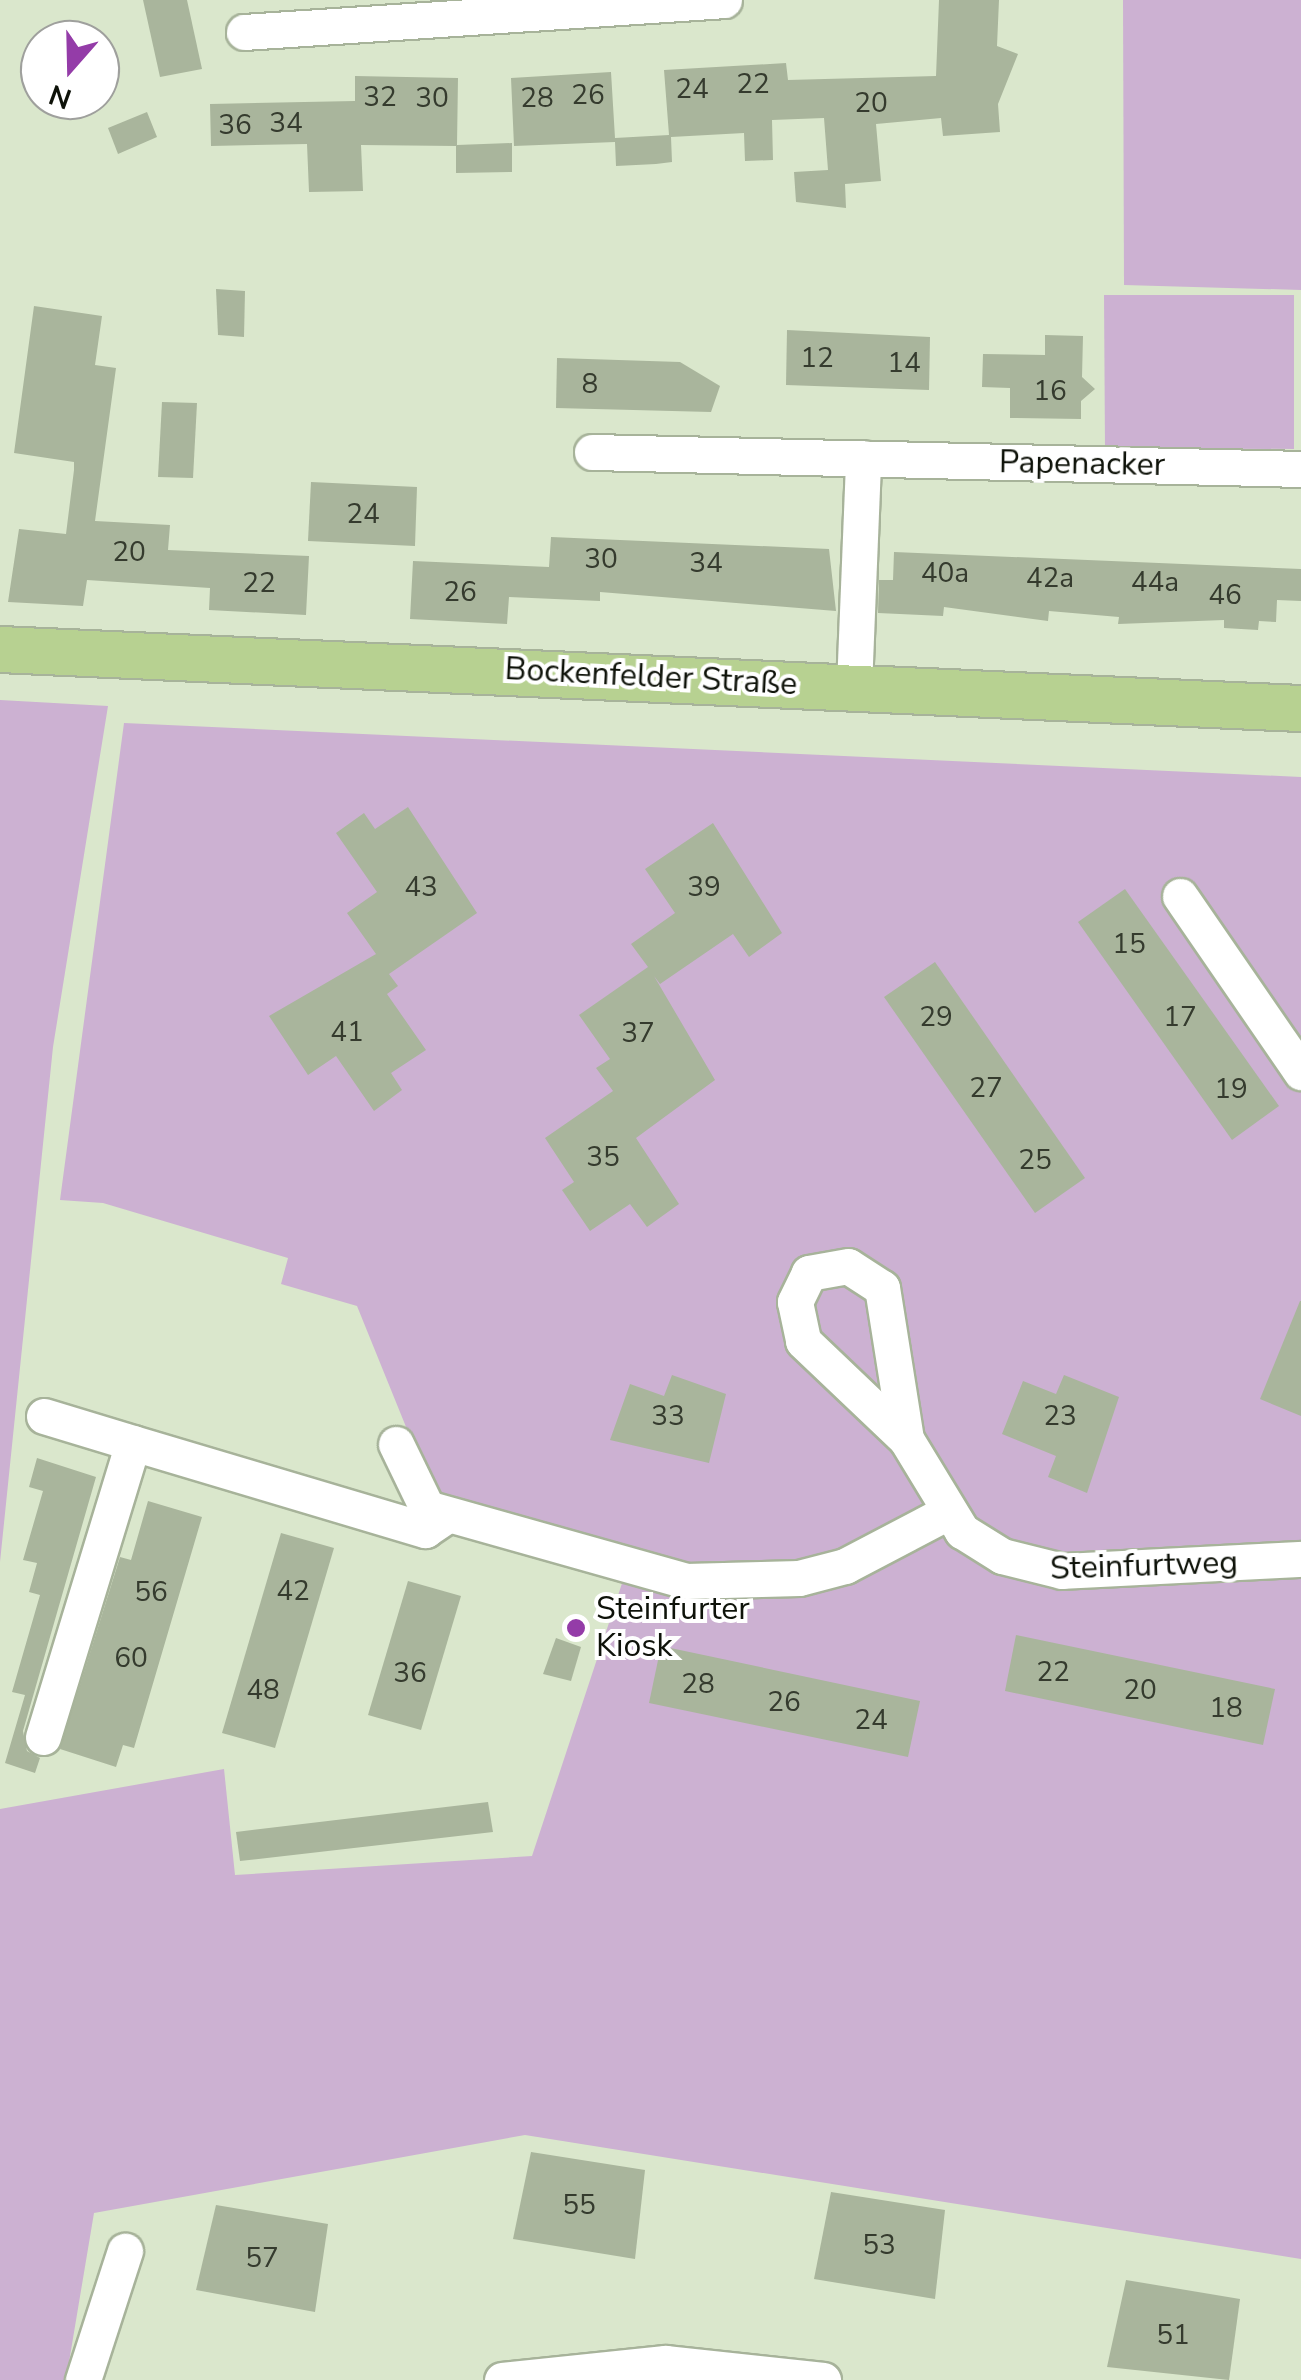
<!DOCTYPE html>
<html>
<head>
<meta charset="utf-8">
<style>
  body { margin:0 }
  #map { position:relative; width:1301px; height:2380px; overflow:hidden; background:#dae7cc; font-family:"Nunito Sans",sans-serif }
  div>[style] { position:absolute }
  .green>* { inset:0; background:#ccb1d2 }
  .building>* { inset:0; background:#a9b59c }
  .roads { filter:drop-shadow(2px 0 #a7b39a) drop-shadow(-2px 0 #a7b39a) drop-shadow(0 2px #a7b39a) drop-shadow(0 -2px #a7b39a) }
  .minor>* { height:35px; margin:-17.5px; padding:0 17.5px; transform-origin:17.5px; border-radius:17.5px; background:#fff }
  .major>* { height:45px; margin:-22.5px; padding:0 22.5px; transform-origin:22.5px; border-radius:22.5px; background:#b7d191 }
  .dots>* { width:28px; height:28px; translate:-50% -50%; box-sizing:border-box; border:5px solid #fff; border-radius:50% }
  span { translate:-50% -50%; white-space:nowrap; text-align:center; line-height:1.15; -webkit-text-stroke:8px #fff; paint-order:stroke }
  .number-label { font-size:28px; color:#353b2e }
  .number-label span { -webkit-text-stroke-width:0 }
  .street-label { font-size:32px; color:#0e1209 }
  .poi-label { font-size:32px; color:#0e1209 }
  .left { translate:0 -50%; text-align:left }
  .north { position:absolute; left:20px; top:20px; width:100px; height:100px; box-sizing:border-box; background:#fff; border:2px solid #9fa09d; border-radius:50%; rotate:200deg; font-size:28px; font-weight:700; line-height:40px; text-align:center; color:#0e1209 }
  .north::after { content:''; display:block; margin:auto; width:35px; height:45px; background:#943ca8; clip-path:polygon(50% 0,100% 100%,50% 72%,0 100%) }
</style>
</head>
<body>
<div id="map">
  <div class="green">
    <div style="clip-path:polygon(1123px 0,1301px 0,1301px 290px,1124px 285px)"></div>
    <div style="clip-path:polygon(1104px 295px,1294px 295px,1294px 449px,1105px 448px)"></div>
    <div style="clip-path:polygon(0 700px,108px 706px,53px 1047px,0 1562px)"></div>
    <div style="clip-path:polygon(124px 723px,1301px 777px,1301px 2259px,525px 2135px,94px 2213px,66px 2380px,0 2380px,0 1809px,224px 1769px,235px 1875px,532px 1856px,633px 1550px,432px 1491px,357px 1306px,281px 1284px,288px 1258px,103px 1203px,60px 1200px)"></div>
  </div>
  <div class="building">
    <div style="clip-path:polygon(143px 0,187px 0,202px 69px,160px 77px)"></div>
    <div style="clip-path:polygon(939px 0,999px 0,997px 46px,1018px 54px,998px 104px,1000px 132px,943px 136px,941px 118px,876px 124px,881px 181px,845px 184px,846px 208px,796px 202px,794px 172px,828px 170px,824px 118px,772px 120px,773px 160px,745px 161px,744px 133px,671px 137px,672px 162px,656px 164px,616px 166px,615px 142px,514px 146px,511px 78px,611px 72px,615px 138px,669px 135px,664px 70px,786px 63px,788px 80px,936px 76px)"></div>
    <div style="clip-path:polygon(355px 76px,458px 78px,457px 145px,512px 143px,512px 172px,456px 173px,456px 146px,361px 145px,363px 191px,309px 192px,307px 144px,211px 146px,210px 104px,355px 101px)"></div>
    <div style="clip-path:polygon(147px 112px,157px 137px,118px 154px,108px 128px)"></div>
    <div style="clip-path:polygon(216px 289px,245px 291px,244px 337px,218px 335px)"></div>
    <div style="clip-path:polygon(34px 306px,102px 316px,95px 365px,116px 368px,95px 521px,170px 525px,168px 550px,309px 556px,306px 615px,209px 610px,210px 588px,87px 580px,83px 606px,8px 602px,19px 529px,66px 534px,74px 470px,74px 462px,14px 453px)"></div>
    <div style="clip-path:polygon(787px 330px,930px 337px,929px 390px,786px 385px)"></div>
    <div style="clip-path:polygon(1045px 335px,1083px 336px,1082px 377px,1095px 389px,1081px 401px,1081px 419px,1010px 418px,1010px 388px,982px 387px,983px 354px,1045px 355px)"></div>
    <div style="clip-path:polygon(557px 358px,680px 362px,720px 386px,711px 412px,556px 408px)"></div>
    <div style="clip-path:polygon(162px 402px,197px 403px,193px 478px,158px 477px)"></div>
    <div style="clip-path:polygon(311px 482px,417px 487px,415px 546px,308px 541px)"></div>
    <div style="clip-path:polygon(551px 537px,829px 549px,836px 611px,600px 592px,600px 601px,509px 597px,507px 624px,410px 619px,413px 561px,549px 567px)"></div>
    <div style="clip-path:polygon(894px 552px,1301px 569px,1301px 601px,1277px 600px,1276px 622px,1259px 621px,1258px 630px,1224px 628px,1224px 620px,1118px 624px,1119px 617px,1049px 611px,1048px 621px,944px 607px,943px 616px,878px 613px,879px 580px,893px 580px)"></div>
    <div style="clip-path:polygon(408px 807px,477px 913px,389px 974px,398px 986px,387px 994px,426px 1050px,391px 1073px,402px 1090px,374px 1111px,336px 1056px,308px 1075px,269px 1016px,376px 954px,388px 971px,347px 913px,377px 892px,336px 833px,364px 813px,375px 829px)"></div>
    <div style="clip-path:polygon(713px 823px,782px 933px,749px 957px,733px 934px,660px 984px,654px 976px,715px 1080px,636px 1138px,679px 1204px,647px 1227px,630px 1204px,590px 1231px,562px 1190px,574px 1182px,545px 1138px,613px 1091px,596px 1068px,610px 1059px,579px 1015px,648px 967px,631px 944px,675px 913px,645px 869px)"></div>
    <div style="clip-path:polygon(1125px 889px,1279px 1106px,1232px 1140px,1078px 922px)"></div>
    <div style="clip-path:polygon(935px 962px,1085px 1178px,1035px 1213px,884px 997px)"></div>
    <div style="clip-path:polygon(1300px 1301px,1301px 1301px,1301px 1416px,1260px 1399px)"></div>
    <div style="clip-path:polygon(672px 1375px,726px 1394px,709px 1463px,610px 1440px,630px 1384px,664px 1396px)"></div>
    <div style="clip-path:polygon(1064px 1375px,1119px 1397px,1087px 1493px,1048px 1477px,1056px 1456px,1002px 1434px,1023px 1381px,1056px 1394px)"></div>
    <div style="clip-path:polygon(37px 1458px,96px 1477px,23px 1731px,27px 1751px,40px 1758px,35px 1773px,5px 1763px,25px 1695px,12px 1692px,40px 1595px,29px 1592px,37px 1563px,23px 1560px,43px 1491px,29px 1487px)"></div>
    <div style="clip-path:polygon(148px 1501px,202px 1517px,134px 1748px,123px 1745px,116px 1767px,60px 1749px,120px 1557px,131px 1560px)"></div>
    <div style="clip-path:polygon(281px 1533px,334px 1548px,275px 1748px,222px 1733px)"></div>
    <div style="clip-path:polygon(408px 1581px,461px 1596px,421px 1730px,368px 1715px)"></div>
    <div style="clip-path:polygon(1016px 1635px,1275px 1689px,1263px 1745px,1005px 1691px)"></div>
    <div style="clip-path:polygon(556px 1638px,581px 1647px,571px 1681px,543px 1674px)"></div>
    <div style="clip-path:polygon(661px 1646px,920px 1701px,908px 1757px,649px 1703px)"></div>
    <div style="clip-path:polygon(488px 1802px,493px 1832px,240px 1861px,236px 1832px)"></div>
    <div style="clip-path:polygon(531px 2152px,645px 2170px,635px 2259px,513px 2239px)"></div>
    <div style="clip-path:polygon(831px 2192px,945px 2210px,935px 2299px,814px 2279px)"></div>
    <div style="clip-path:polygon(216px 2205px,328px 2224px,315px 2312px,196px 2290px)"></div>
    <div style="clip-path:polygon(1126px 2280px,1240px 2299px,1229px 2380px,1107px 2367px)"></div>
  </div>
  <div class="roads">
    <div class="minor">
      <div style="left:244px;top:32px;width:481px;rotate:-3.8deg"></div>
      <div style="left:592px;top:452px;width:709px;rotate:1.37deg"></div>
      <div style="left:854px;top:687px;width:229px;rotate:-87.7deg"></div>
      <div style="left:1180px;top:896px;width:214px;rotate:55.5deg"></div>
      <div style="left:44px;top:1416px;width:93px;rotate:16.9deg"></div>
      <div style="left:906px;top:1439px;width:153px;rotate:-99deg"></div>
      <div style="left:882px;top:1288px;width:40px;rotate:-147.1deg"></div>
      <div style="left:848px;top:1266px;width:40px;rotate:170deg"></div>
      <div style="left:809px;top:1273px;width:32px;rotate:116deg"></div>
      <div style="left:795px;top:1302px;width:40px;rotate:78deg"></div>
      <div style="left:803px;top:1341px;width:142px;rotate:43.6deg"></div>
      <div style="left:906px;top:1439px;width:108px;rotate:58.7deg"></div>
      <div style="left:962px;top:1531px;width:47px;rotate:32deg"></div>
      <div style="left:1002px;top:1556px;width:62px;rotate:14deg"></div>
      <div style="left:1062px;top:1571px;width:239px;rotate:-2.9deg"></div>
      <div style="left:396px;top:1444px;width:71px;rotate:64.2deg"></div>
      <div style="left:427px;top:1508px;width:269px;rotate:15.7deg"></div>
      <div style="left:686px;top:1581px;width:113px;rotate:-1.5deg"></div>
      <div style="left:799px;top:1578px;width:48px;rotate:-14.6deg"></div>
      <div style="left:845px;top:1566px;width:114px;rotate:-27.7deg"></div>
      <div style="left:43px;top:1737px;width:307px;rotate:-73deg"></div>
      <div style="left:133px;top:1443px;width:305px;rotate:16.6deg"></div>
      <div style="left:425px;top:1530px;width:25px;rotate:-34deg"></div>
      <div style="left:83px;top:2380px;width:136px;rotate:-72deg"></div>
      <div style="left:502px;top:2380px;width:164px;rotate:-6deg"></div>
      <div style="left:665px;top:2363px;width:159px;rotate:6.1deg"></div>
    </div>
    <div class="major">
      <div style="left:0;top:649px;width:1302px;rotate:2.6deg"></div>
    </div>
  </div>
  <div class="dots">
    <div style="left:576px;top:1628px;background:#943ca8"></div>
  </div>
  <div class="number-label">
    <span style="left:753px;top:84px">22</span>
    <span style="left:692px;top:89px">24</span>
    <span style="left:588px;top:95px">26</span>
    <span style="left:380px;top:97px">32</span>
    <span style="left:432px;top:98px">30</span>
    <span style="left:537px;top:98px">28</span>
    <span style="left:871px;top:103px">20</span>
    <span style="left:286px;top:123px">34</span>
    <span style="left:235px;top:125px">36</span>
    <span style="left:817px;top:358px">12</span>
    <span style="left:904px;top:363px">14</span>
    <span style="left:590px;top:384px">8</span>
    <span style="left:1050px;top:391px">16</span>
    <span style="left:363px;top:514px">24</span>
    <span style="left:129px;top:552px">20</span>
    <span style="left:601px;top:559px">30</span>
    <span style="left:706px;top:563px">34</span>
    <span style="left:945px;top:573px">40a</span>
    <span style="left:1050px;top:578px">42a</span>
    <span style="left:1155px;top:582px">44a</span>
    <span style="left:259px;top:583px">22</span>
    <span style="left:460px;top:592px">26</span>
    <span style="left:1225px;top:595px">46</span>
    <span style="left:421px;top:887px">43</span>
    <span style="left:704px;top:887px">39</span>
    <span style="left:1129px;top:944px">15</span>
    <span style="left:936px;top:1017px">29</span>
    <span style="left:1180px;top:1017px">17</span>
    <span style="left:347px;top:1032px">41</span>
    <span style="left:638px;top:1033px">37</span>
    <span style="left:986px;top:1088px">27</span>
    <span style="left:1231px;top:1089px">19</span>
    <span style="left:603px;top:1157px">35</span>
    <span style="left:1035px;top:1160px">25</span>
    <span style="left:668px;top:1416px">33</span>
    <span style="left:1060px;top:1416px">23</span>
    <span style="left:293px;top:1591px">42</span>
    <span style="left:151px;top:1592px">56</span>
    <span style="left:131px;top:1658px">60</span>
    <span style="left:1053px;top:1672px">22</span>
    <span style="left:410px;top:1673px">36</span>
    <span style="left:698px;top:1684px">28</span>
    <span style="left:263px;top:1690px">48</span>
    <span style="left:1140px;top:1690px">20</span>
    <span style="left:784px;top:1702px">26</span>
    <span style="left:1226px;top:1708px">18</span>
    <span style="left:871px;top:1720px">24</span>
    <span style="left:579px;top:2205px">55</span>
    <span style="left:879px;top:2245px">53</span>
    <span style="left:262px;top:2258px">57</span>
    <span style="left:1173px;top:2335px">51</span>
  </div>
  <div class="street-label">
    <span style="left:1082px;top:464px;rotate:1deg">Papenacker</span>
    <span style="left:651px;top:677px;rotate:3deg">Bockenfelder Straße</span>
    <span style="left:1144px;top:1566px;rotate:-2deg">Steinfurtweg</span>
  </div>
  <div class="poi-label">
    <span class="left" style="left:596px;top:1628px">Steinfurter<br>Kiosk</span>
  </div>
  <div class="north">N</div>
</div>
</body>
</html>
